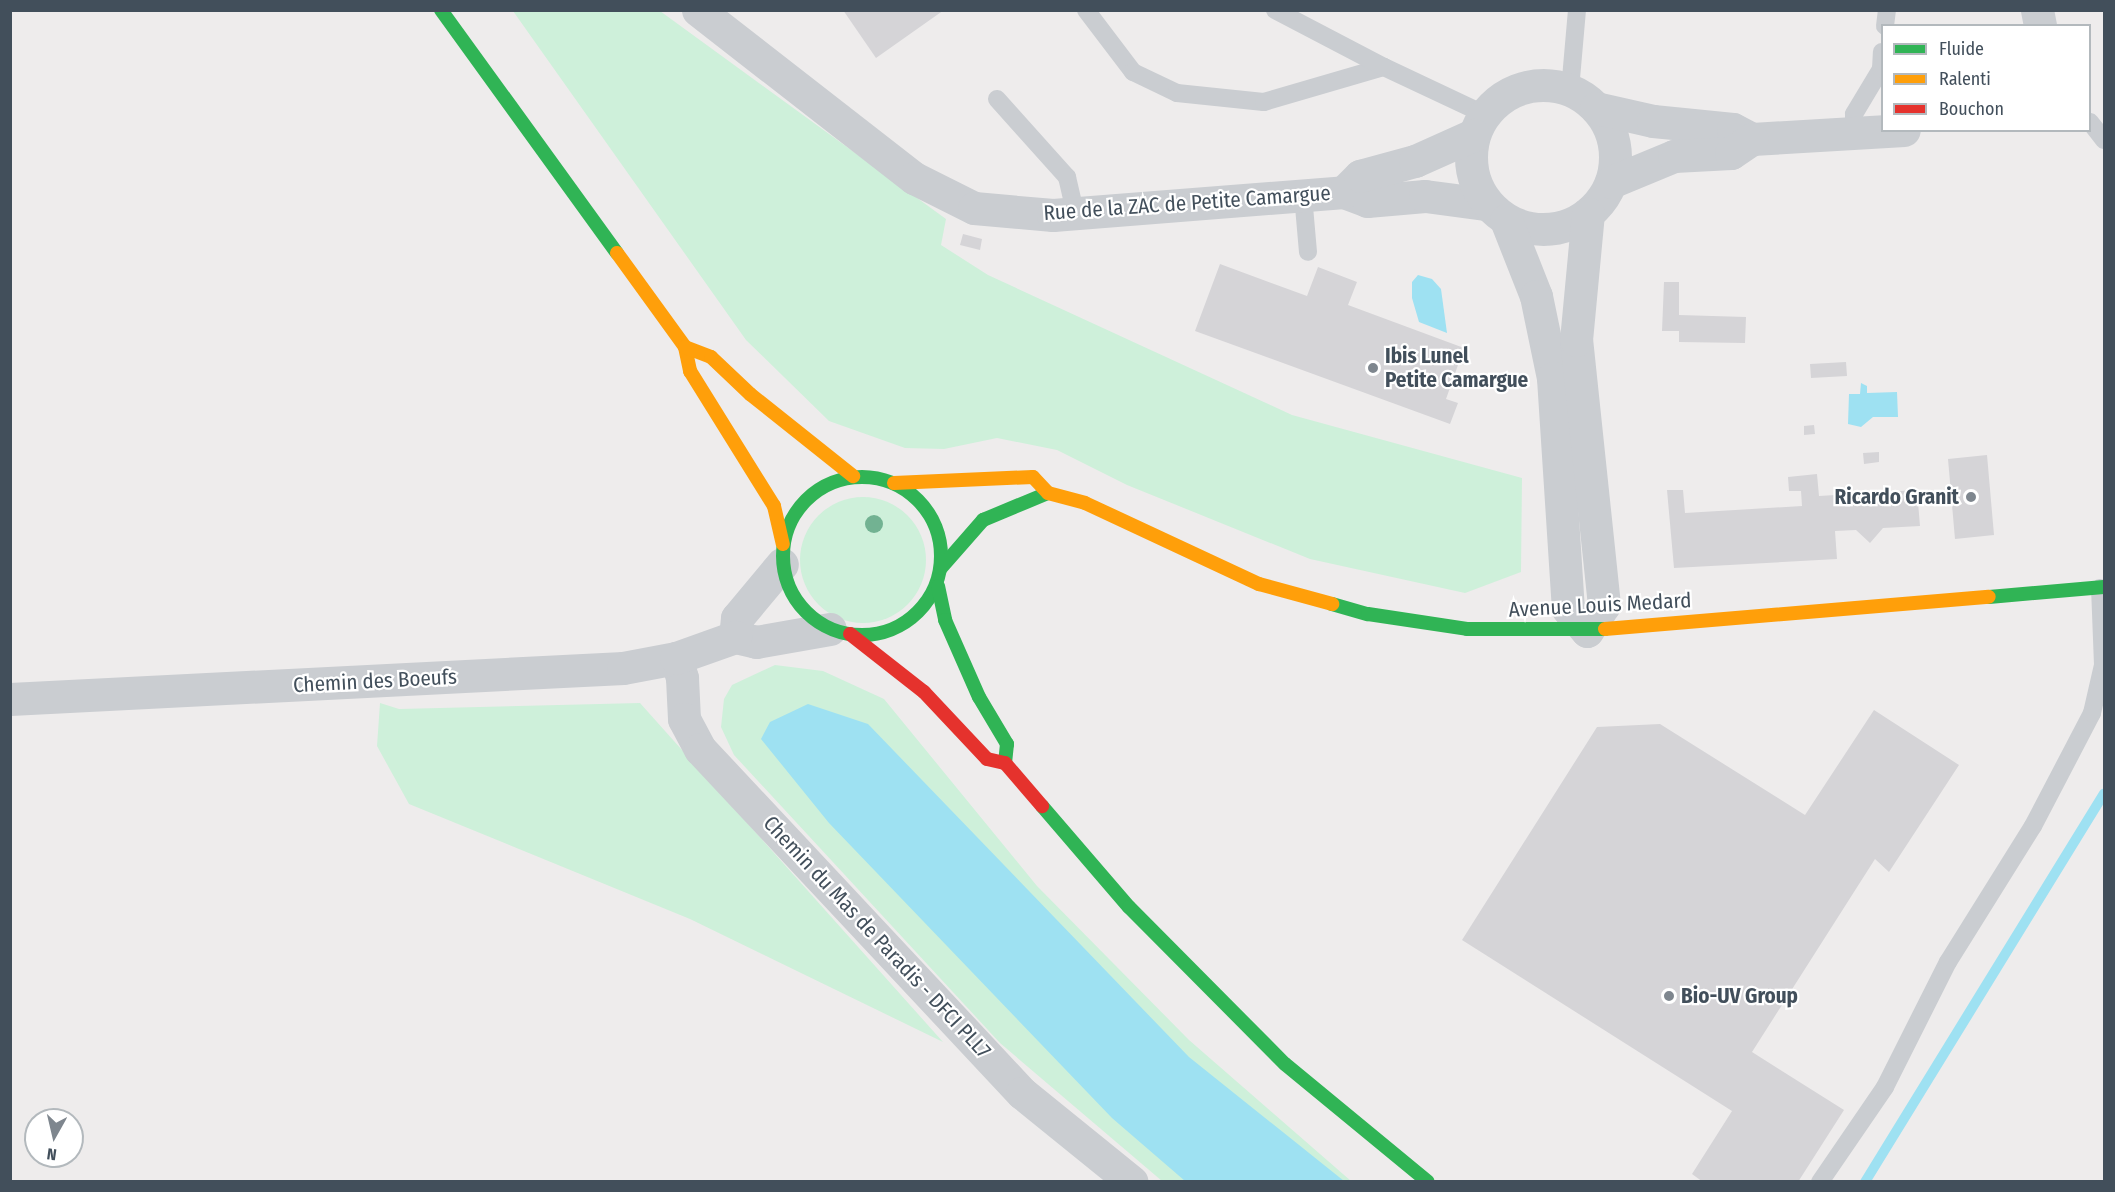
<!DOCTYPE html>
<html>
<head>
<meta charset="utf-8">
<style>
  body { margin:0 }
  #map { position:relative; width:2115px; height:1192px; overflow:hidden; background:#eeecec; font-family:"Fira Sans Condensed",sans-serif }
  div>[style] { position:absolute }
  .green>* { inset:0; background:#cef0da }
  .round { border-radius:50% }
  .water>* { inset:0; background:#9ee1f2 }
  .stream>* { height:10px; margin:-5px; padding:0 5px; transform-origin:5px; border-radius:5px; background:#9ee1f2 }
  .building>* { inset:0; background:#d5d4d7 }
  .lane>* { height:18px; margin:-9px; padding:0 9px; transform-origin:9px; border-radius:9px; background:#cacdd1 }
  .street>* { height:33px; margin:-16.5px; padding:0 16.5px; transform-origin:16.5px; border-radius:16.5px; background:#cacdd1 }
  .street>.ring { margin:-16.5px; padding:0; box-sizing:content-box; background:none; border:33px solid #cacdd1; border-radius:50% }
  .fast>* { height:14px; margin:-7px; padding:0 7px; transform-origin:7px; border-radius:7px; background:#30b455 }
  .fast>.ring { margin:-7px; padding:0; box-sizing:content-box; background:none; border:14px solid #30b455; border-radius:50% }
  .slow>* { height:14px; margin:-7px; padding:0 7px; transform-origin:7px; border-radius:7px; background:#ff9f0a }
  .jam>* { height:14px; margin:-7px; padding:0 7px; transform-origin:7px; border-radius:7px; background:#e5322d }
  .trees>* { width:18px; height:18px; margin:-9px; border-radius:50%; background:#72b292 }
  .dots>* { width:16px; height:16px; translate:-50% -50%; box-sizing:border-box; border:3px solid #fff; border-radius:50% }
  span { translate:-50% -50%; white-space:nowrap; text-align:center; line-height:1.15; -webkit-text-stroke:4.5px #fff; paint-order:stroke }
  .street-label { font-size:21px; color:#424f5b }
  .poi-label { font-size:21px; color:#424f5b; font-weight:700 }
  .left { translate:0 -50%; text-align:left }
  .right { translate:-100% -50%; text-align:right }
  .frame { position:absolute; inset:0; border:12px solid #424f5b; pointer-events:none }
  .legend { position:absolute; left:1881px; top:24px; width:210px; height:108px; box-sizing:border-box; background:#fff; border:2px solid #b3b9bd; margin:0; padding:8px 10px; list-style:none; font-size:18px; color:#424f5b }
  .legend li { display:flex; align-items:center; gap:12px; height:30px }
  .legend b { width:30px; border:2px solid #b3b9bd }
  .north { position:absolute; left:24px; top:1108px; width:60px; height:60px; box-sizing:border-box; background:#fff; border:2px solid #b3b9bd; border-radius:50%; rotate:188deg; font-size:16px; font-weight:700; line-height:24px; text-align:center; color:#424f5b }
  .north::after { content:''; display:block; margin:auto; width:21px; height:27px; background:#7e868e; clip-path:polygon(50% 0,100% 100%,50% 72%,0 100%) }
</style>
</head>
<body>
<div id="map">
  <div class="green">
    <div style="clip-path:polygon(513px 11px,660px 11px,946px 219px,941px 245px,988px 275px,1292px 415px,1522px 478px,1521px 572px,1465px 593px,1310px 559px,1127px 485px,1057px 450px,997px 438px,944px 449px,905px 448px,829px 421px,746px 340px)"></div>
    <div class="round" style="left:800px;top:497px;width:126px;height:126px"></div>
    <div style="clip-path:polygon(775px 665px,823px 671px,884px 699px,1037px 886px,1189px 1040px,1351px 1181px,1162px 1181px,1000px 1043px,734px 755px,721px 727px,724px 699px,732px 685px)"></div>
    <div style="clip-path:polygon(380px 703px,399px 709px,640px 703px,943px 1042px,690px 919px,409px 804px,377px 746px)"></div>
  </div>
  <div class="water">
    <div style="clip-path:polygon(1418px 275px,1432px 279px,1441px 289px,1447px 333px,1419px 322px,1412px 298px,1412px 282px)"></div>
    <div style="clip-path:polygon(1861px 383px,1867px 386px,1867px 393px,1897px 392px,1898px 417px,1873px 417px,1861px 427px,1848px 424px,1849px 394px,1860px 394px)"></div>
    <div style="clip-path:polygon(808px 704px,868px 724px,1189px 1057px,1344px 1181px,1185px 1181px,1112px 1118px,829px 823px,761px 739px,770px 722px)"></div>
  </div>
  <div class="stream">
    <div style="left:1865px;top:1182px;width:456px;rotate:-58.4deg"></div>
  </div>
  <div class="building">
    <div style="clip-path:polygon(843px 10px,944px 10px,876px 58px)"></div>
    <div style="clip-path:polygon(963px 234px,982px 239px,980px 250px,960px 245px)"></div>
    <div style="clip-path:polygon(1220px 264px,1307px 296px,1318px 267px,1357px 282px,1348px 305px,1464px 348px,1446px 399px,1458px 403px,1450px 424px,1195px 331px)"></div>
    <div style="clip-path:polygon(1664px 282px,1679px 282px,1679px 315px,1746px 317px,1745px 343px,1679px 342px,1679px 331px,1662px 331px)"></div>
    <div style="clip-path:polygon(1846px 362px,1847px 376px,1811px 378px,1810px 364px)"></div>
    <div style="clip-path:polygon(1814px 425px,1815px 434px,1804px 435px,1804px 426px)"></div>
    <div style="clip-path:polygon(1879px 452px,1879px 462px,1864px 464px,1863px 453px)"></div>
    <div style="clip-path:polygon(1987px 455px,1994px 535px,1955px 539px,1948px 459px)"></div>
    <div style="clip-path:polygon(1817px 474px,1819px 496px,1917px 490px,1920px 526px,1883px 528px,1870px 543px,1856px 530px,1835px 531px,1837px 559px,1674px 568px,1667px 490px,1683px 490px,1685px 513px,1802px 506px,1801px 491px,1789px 491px,1788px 477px)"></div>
    <div style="clip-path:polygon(1874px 710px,1959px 765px,1889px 872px,1875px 859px,1752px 1052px,1844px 1110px,1798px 1182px,1703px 1182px,1692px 1174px,1732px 1111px,1462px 940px,1597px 727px,1660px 724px,1805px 815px)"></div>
  </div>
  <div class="lane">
    <div style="left:1086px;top:10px;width:78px;rotate:52.8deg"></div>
    <div style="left:1133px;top:72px;width:49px;rotate:25.5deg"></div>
    <div style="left:1177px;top:93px;width:87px;rotate:5.9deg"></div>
    <div style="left:1264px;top:102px;width:125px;rotate:-16.3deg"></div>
    <div style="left:1384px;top:67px;width:110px;rotate:25.2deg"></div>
    <div style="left:1275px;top:10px;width:123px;rotate:27.6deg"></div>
    <div style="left:1885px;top:26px;width:16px;rotate:-83deg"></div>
    <div style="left:1570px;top:90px;width:80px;rotate:-85deg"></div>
    <div style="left:997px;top:99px;width:105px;rotate:48.1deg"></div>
    <div style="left:1067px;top:177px;width:37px;rotate:77deg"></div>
    <div style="left:2090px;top:122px;width:23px;rotate:52deg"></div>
    <div style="left:1854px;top:135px;width:21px;rotate:-90deg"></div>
    <div style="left:1854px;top:114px;width:52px;rotate:-59deg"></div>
    <div style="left:1881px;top:69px;width:17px;rotate:-87deg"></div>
    <div style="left:1303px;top:195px;width:57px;rotate:85deg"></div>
    <div style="left:1820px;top:1182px;width:115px;rotate:-55.6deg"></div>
    <div style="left:1885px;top:1087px;width:140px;rotate:-63.3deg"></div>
    <div style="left:1948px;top:962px;width:160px;rotate:-58deg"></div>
    <div style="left:2033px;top:826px;width:127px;rotate:-62.4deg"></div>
    <div style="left:2092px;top:713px;width:49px;rotate:-77.1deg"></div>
    <div style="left:2103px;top:665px;width:77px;rotate:-92.2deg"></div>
  </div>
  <div class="street">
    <div style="left:698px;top:10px;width:274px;rotate:37.9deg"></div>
    <div style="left:914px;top:178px;width:67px;rotate:26.6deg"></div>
    <div style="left:974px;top:208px;width:79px;rotate:5.1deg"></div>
    <div style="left:1053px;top:215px;width:292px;rotate:-4.5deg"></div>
    <div style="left:1344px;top:192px;width:25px;rotate:21deg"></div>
    <div style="left:1367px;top:201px;width:58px;rotate:-4.9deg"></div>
    <div style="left:1425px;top:196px;width:62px;rotate:7.5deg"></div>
    <div style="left:2037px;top:10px;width:16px;rotate:79deg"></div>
    <div class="ring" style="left:1471px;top:85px;width:111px;height:111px"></div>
    <div style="left:1596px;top:108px;width:58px;rotate:12.8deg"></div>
    <div style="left:1653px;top:121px;width:80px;rotate:5.7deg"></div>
    <div style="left:1733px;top:129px;width:21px;rotate:28deg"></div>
    <div style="left:1752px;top:139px;width:152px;rotate:-3.4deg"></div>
    <div style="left:1611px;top:182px;width:68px;rotate:-22.4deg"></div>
    <div style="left:1674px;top:156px;width:57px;rotate:-3deg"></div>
    <div style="left:1731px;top:153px;width:25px;rotate:-34deg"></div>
    <div style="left:1344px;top:192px;width:23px;rotate:-45deg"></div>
    <div style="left:1360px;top:176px;width:57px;rotate:-15.3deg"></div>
    <div style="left:1415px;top:161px;width:64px;rotate:-24.1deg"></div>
    <div style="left:1506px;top:220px;width:82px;rotate:68.5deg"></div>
    <div style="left:1536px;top:296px;width:84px;rotate:78.3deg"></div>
    <div style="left:1553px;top:378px;width:231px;rotate:86.3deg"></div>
    <div style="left:1568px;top:609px;width:29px;rotate:49deg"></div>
    <div style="left:1587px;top:631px;width:31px;rotate:-57deg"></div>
    <div style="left:1604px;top:605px;width:266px;rotate:-96deg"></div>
    <div style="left:1576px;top:340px;width:127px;rotate:-84.6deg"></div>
    <div style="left:735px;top:637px;width:22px;rotate:13deg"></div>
    <div style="left:756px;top:642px;width:75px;rotate:-10deg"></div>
    <div style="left:735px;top:637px;width:19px;rotate:-84deg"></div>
    <div style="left:737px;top:618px;width:70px;rotate:-50.2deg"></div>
    <div style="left:676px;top:658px;width:21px;rotate:73deg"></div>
    <div style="left:682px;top:678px;width:41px;rotate:87.2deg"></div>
    <div style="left:684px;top:719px;width:34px;rotate:62deg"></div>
    <div style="left:700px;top:749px;width:471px;rotate:46.9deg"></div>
    <div style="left:1022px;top:1093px;width:141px;rotate:39deg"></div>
    <div style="left:10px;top:699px;width:614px;rotate:-2.9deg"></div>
    <div style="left:623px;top:668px;width:54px;rotate:-10.7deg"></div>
    <div style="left:676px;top:658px;width:63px;rotate:-19.6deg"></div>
  </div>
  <div class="fast">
    <div style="left:441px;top:10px;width:300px;rotate:54.1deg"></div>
    <div class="ring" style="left:783px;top:477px;width:144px;height:144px"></div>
    <div style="left:941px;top:568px;width:64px;rotate:-48.8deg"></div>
    <div style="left:983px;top:520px;width:70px;rotate:-22.6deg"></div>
    <div style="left:938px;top:586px;width:35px;rotate:78deg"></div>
    <div style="left:945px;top:620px;width:84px;rotate:66.2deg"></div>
    <div style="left:979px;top:697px;width:55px;rotate:59.2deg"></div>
    <div style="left:1007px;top:744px;width:19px;rotate:96deg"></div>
    <div style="left:1989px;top:597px;width:115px;rotate:-5deg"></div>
    <div style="left:1332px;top:604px;width:37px;rotate:16deg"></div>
    <div style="left:1368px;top:614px;width:100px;rotate:8.6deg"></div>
    <div style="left:1467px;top:629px;width:138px"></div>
    <div style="left:1042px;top:806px;width:133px;rotate:49.3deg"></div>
    <div style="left:1129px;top:907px;width:221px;rotate:45.2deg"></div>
    <div style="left:1285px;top:1064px;width:185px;rotate:39.5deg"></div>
  </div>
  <div class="slow">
    <div style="left:617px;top:253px;width:116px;rotate:54.1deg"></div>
    <div style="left:685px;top:347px;width:25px;rotate:78deg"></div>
    <div style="left:690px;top:371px;width:159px;rotate:58.1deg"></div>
    <div style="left:774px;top:506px;width:39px;rotate:77deg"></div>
    <div style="left:685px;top:347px;width:28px;rotate:21deg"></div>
    <div style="left:711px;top:357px;width:54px;rotate:43.5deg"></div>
    <div style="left:750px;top:394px;width:132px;rotate:38.5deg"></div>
    <div style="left:894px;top:483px;width:139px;rotate:-2.5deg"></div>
    <div style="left:1033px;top:477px;width:22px;rotate:47deg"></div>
    <div style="left:1048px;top:493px;width:38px;rotate:15deg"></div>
    <div style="left:1085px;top:503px;width:192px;rotate:25deg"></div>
    <div style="left:1259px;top:584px;width:76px;rotate:15.3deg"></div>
    <div style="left:1605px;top:629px;width:385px;rotate:-4.8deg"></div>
  </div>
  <div class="jam">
    <div style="left:850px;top:634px;width:94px;rotate:38.1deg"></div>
    <div style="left:924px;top:692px;width:92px;rotate:46.8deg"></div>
    <div style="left:987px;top:759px;width:18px;rotate:13deg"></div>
    <div style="left:1005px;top:763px;width:57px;rotate:49.3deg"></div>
  </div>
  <div class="trees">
    <div style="left:874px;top:524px"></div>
  </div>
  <div class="dots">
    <div style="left:1373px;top:368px;background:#7e868e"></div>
    <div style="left:1971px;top:497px;background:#7e868e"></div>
    <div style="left:1669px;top:996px;background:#7e868e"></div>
  </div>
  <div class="street-label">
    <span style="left:1187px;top:203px;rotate:-4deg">Rue de la ZAC de Petite Camargue</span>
    <span style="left:1600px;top:605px;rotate:-3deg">Avenue Louis Medard</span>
    <span style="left:375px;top:681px;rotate:-3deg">Chemin des Boeufs</span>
    <span style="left:877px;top:937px;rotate:47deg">Chemin du Mas de Paradis - DFCI PLL7</span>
  </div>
  <div class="poi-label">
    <span class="left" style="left:1385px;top:368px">Ibis Lunel<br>Petite Camargue</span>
    <span class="right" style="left:1959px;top:497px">Ricardo Granit</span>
    <span class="left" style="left:1681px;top:996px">Bio-UV Group</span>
  </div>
  <div class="frame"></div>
  <ul class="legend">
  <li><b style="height:8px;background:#30b455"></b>Fluide</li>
  <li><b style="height:8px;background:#ff9f0a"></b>Ralenti</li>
  <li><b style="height:8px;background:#e5322d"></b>Bouchon</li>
  </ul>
  <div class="north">N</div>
</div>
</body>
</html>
